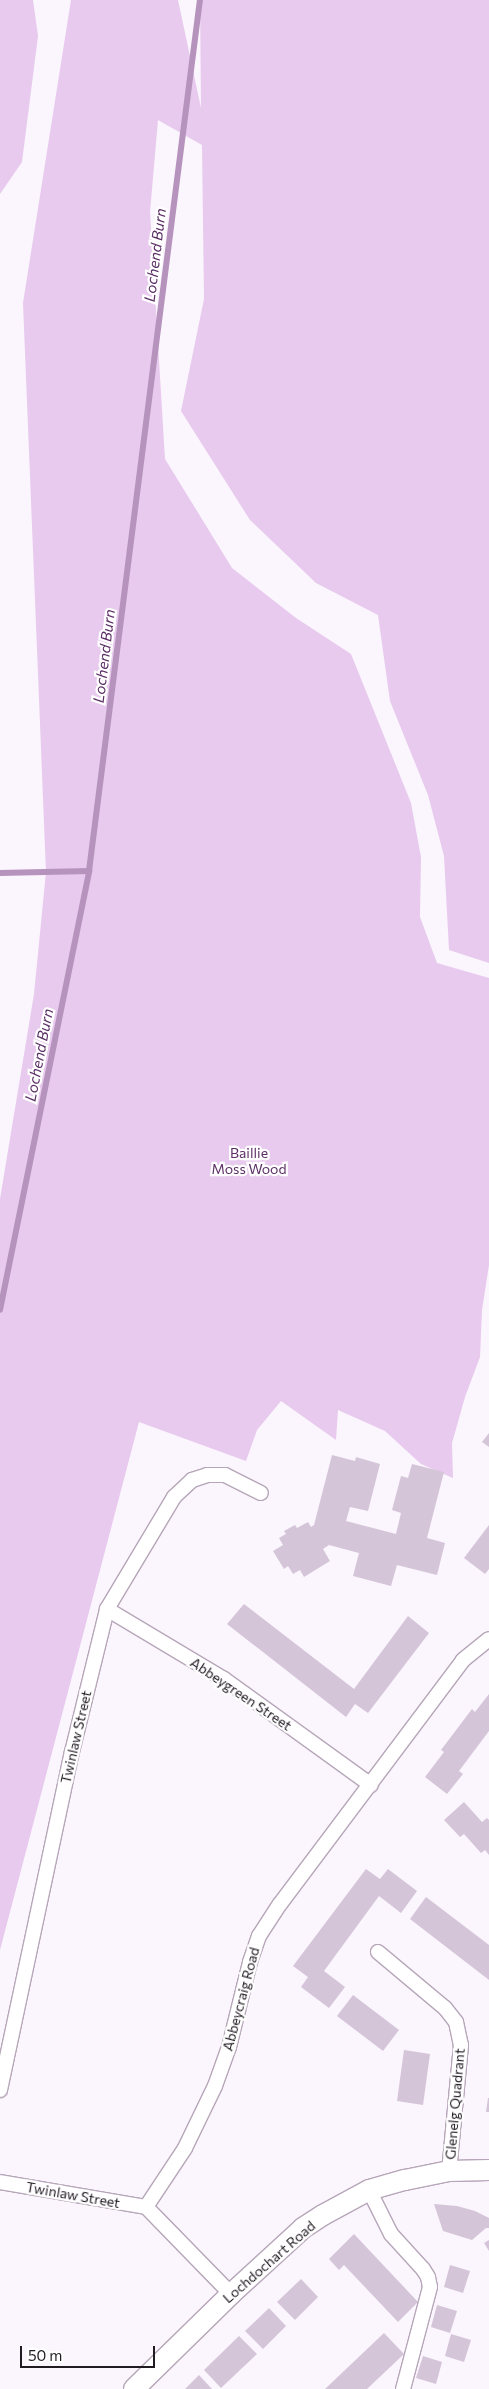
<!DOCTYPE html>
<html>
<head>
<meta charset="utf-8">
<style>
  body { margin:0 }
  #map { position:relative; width:489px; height:2389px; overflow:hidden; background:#fbf5fd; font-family:Commissioner,sans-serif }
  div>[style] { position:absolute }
  .green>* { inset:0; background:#e7caed }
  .stream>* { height:5.5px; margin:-2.75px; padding:0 2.75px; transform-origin:2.75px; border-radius:2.75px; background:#b693bd }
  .building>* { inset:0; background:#d5c5d9 }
  .roads { filter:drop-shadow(1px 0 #b6a6b9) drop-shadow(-1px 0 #b6a6b9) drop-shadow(0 1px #b6a6b9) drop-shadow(0 -1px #b6a6b9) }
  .street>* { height:14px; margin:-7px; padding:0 7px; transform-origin:7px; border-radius:7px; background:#fff }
  .secondary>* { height:20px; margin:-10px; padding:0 10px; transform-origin:10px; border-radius:10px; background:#fff }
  span { translate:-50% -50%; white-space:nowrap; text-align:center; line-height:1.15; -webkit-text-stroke:4.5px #fff; paint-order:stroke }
  .park-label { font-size:14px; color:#5c3066 }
  .street-label { font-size:14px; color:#201a21 }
  .water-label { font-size:15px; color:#5b2f65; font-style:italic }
  .scale { position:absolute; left:20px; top:2346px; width:135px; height:22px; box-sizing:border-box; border:2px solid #201a21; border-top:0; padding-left:6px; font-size:15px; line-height:18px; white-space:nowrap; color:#201a21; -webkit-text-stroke:4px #fff; paint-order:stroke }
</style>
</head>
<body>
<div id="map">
  <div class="green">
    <div style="clip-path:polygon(0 0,33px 0,38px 36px,22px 162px,0 194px)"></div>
    <div style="clip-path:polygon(71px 0,178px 0,201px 108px,200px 0,489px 0,489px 963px,449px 950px,444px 856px,428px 795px,390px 701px,378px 615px,316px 583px,250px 520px,181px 411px,204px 299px,202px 145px,158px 120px,150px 212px,165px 459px,232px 568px,296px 618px,351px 654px,411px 803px,421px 857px,420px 917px,437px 963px,489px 978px,489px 1265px,482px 1310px,480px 1357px,465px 1397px,452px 1443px,453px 1478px,421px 1464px,385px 1431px,338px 1410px,336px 1440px,281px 1401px,257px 1430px,246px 1461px,139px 1422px,0 1950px,0 1199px,34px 994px,46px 872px,23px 303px)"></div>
  </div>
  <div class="stream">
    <div style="left:0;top:873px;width:89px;rotate:-1.3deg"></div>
    <div style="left:0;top:1310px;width:448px;rotate:-78.5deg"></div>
    <div style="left:89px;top:871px;width:878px;rotate:-82.74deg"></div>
  </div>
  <div class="building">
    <div style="clip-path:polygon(489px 1433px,489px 1447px,482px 1442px)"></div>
    <div style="clip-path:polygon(332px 1455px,355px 1461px,356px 1457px,380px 1464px,368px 1511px,350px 1507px,346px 1521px,396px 1534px,401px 1513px,392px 1510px,401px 1476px,408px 1478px,412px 1464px,444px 1472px,427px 1538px,445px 1543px,437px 1575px,397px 1565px,391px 1586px,353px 1576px,359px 1553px,329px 1545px,323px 1549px,330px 1561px,304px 1577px,300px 1570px,293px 1574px,288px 1566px,284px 1569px,273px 1551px,283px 1545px,279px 1538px,286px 1534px,284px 1531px,295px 1525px,297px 1528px,308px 1522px,311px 1527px,314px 1525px)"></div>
    <div style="clip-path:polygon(489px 1525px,489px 1569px,485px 1574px,464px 1558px)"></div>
    <div style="clip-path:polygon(244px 1604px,354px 1689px,408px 1616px,429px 1633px,368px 1713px,355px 1704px,346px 1717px,227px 1624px)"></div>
    <div style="clip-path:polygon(489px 1694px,489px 1731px,459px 1771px,463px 1774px,447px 1794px,425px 1777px,444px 1752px,441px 1750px,472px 1709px,475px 1712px)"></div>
    <div style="clip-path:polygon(464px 1802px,482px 1822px,487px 1818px,489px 1820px,489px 1855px,485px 1850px,481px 1853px,464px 1834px,460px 1837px,444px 1820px)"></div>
    <div style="clip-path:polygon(366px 1869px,380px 1879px,388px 1869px,417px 1891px,401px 1913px,379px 1896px,324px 1971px,345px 1987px,329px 2008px,301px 1987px,308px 1977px,293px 1966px)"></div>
    <div style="clip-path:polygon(426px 1897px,489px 1945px,489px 1980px,410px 1919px)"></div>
    <div style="clip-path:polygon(353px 1995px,399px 2030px,383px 2051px,337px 2016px)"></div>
    <div style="clip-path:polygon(404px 2050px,430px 2054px,423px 2105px,397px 2101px)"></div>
    <div style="clip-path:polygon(488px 2098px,489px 2098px,489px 2112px,486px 2112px)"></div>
    <div style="clip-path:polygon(434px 2204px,457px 2206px,475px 2211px,489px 2218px,489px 2228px,486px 2228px,472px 2240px,443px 2231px)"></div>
    <div style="clip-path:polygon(354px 2234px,418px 2302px,398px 2322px,344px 2265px,339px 2270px,329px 2259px)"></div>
    <div style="clip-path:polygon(489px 2240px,489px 2251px,484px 2243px)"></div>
    <div style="clip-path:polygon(450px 2265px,470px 2271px,463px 2293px,444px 2287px)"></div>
    <div style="clip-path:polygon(301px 2279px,318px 2297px,295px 2320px,277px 2302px)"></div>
    <div style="clip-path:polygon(437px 2305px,457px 2311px,450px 2333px,431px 2327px)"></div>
    <div style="clip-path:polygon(269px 2308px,286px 2326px,263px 2349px,245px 2331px)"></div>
    <div style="clip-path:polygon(384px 2333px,404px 2354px,367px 2389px,325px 2389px)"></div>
    <div style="clip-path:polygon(451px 2334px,471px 2340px,464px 2362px,445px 2356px)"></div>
    <div style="clip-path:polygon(239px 2336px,257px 2354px,221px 2388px,204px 2370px)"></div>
    <div style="clip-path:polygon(423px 2356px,442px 2362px,436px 2384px,416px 2378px)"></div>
    <div style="clip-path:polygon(199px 2375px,212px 2389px,185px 2389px)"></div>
  </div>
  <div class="roads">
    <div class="street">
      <div style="left:107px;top:1609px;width:136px;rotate:30.9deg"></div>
      <div style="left:224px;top:1679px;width:181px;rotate:35.8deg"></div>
      <div style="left:378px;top:1952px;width:87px;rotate:39.9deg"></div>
      <div style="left:445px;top:2008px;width:18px;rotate:52deg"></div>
      <div style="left:456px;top:2022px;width:24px;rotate:78deg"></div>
      <div style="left:461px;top:2045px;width:127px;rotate:95.4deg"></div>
      <div style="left:0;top:2090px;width:346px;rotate:-78deg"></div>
      <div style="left:72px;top:1752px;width:147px;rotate:-76.2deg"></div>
      <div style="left:107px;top:1609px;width:131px;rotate:-59.1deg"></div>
      <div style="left:174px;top:1497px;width:25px;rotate:-43deg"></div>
      <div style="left:192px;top:1480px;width:16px;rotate:-18deg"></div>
      <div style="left:207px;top:1475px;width:18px"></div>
      <div style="left:225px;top:1475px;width:40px;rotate:26.6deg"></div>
      <div style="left:0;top:2182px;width:148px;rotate:9.7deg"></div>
      <div style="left:369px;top:2190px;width:49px;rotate:63.4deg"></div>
      <div style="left:391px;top:2234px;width:47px;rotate:47.6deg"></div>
      <div style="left:423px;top:2269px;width:9px;rotate:58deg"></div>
      <div style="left:428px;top:2277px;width:10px;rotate:79deg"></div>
      <div style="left:430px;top:2287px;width:106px;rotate:104.8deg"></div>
      <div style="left:231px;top:2294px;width:122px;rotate:-134.3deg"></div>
      <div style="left:146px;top:2207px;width:71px;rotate:-56.5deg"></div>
      <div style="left:185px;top:2148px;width:69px;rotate:-64.2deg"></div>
      <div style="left:215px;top:2086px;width:41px;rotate:-70.3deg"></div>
      <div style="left:229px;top:2047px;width:88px;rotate:-76.1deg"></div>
      <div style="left:250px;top:1962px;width:28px;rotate:-71deg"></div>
      <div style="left:259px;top:1936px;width:38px;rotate:-57deg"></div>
      <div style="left:280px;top:1904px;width:305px;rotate:-53.1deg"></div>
      <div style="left:463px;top:1660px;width:33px;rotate:-39deg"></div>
    </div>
    <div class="secondary">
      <div style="left:134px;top:2389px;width:136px;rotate:-44.4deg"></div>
      <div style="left:231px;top:2294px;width:98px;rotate:-42.5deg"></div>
      <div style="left:303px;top:2228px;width:24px;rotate:-33deg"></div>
      <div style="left:323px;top:2215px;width:52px;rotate:-28.5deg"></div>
      <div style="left:369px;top:2190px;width:37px;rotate:-16deg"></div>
      <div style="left:405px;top:2180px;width:45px;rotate:-11.6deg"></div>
      <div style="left:449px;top:2171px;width:40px;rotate:-1.4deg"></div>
    </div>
  </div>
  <div class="park-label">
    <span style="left:249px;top:1161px">Baillie<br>Moss Wood</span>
  </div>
  <div class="street-label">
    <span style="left:241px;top:1694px;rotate:34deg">Abbeygreen Street</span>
    <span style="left:76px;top:1737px;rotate:-77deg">Twinlaw Street</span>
    <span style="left:241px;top:1999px;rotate:-75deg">Abbeycraig Road</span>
    <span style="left:455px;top:2104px;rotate:-85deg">Glenelg Quadrant</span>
    <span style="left:73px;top:2195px;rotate:10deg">Twinlaw Street</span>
    <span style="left:269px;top:2262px;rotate:-41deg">Lochdochart Road</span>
  </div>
  <div class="water-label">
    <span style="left:155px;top:255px;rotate:-83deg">Lochend Burn</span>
    <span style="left:104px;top:656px;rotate:-83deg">Lochend Burn</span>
    <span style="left:39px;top:1055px;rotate:-79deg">Lochend Burn</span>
  </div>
  <div class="scale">50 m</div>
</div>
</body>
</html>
